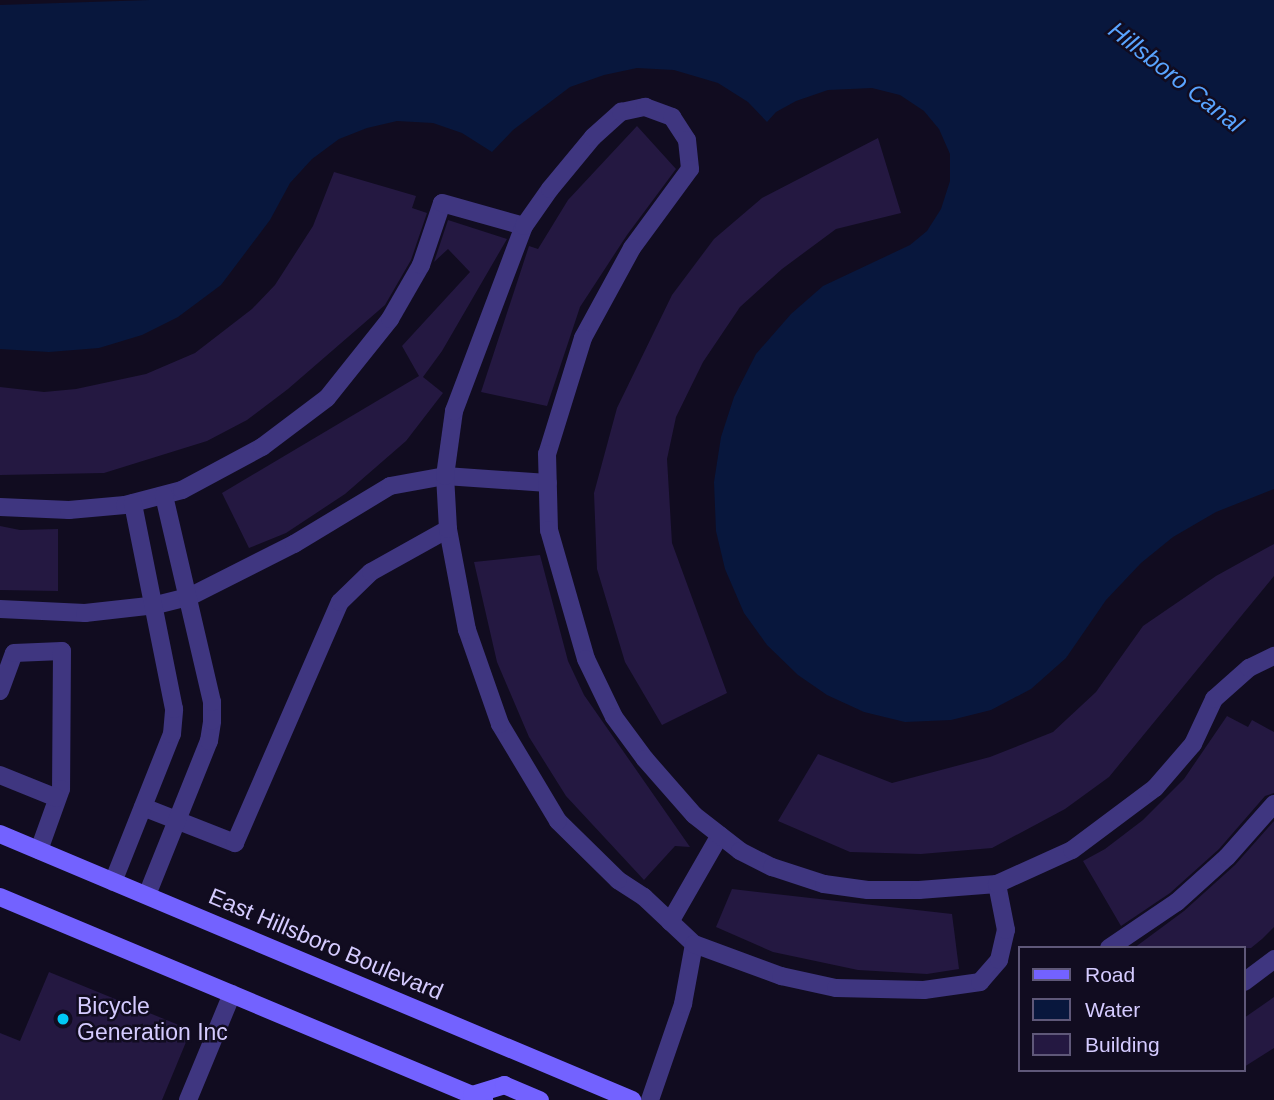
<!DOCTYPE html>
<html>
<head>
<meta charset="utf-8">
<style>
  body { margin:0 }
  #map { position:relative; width:1274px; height:1100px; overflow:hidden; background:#110c20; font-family:Helvetica,sans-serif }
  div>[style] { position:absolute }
  .water>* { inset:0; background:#08173d }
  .building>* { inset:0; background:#241841 }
  .service>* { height:18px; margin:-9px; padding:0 9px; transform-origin:9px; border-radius:9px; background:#3f3680 }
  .secondary>* { height:18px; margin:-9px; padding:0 9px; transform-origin:9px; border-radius:9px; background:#7362ff }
  .dots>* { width:19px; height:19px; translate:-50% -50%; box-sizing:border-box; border:4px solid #110c20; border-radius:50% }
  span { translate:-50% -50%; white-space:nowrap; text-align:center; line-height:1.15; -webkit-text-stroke:5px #110c20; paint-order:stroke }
  .street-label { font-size:23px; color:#d5cbff }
  .poi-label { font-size:23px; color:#d5cbff }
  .left { translate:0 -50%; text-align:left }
  .water-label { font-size:24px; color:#59a4ff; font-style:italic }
  .legend { position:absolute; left:1018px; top:946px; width:228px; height:126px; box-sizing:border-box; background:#110c20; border:2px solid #5f5879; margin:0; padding:9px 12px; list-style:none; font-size:21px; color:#d5cbff }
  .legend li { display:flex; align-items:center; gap:14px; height:35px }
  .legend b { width:35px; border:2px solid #5f5879 }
</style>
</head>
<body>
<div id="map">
  <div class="water">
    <div style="clip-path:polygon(150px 0,1274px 0,1274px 489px,1216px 512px,1173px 537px,1141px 563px,1106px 600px,1066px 658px,1031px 689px,991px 710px,951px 720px,905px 722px,864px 712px,827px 695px,798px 675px,767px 645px,744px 613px,725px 569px,716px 531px,714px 482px,721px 437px,734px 397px,756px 354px,791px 314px,823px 286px,910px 245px,927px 231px,941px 209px,950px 181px,950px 154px,939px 129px,924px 111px,900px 95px,872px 88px,828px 90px,796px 101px,776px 112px,767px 122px,748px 102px,718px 83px,674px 70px,637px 68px,604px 75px,570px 87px,513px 130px,492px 152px,462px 133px,433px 123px,397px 121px,367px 128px,339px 139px,312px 159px,290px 183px,270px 220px,221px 285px,178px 317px,142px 335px,99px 348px,49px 352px,0 349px,0 5px)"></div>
  </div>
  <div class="building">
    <div style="clip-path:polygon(637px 126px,676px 169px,627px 235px,580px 307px,547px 406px,481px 392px,529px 246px,538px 249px,568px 200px)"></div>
    <div style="clip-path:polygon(878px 138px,901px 213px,836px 229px,782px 269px,740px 307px,703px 362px,676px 417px,667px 459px,672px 543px,727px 693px,662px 725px,625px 662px,597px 569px,594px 493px,617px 408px,672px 295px,714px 239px,762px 198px)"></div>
    <div style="clip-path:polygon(334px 172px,416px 196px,412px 208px,427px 213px,411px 260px,385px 305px,288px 389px,247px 420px,207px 441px,104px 473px,0 475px,0 387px,44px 392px,76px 389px,146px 374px,195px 353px,252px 309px,275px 285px,313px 226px)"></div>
    <div style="clip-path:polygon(448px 220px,507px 239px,442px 351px,423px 377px,443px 393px,406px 441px,345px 494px,286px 533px,249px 548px,222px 493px,419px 376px,402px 346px,470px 272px,448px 249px,434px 262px)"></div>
    <div style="clip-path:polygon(0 526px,20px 530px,58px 529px,58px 591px,0 590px)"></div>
    <div style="clip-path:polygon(1274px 544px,1274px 576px,1109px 777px,1065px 809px,992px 848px,921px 854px,850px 852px,778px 821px,818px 754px,892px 783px,990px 757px,1053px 732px,1096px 692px,1143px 626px,1216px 576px)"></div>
    <div style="clip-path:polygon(540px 555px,568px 661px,584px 695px,690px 847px,675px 846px,644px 880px,566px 796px,529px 737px,497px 662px,474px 562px)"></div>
    <div style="clip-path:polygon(1227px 716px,1248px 727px,1252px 720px,1274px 732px,1274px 793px,1265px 796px,1219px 849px,1170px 893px,1121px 926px,1083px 861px,1105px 849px,1143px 820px,1184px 779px)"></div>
    <div style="clip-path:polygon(1274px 821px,1274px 927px,1262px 939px,1251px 948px,1134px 948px,1184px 911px,1235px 865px)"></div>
    <div style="clip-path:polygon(732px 889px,952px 914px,959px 969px,927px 974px,858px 970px,773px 952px,716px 927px)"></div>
    <div style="clip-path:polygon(49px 972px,191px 1030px,162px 1100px,0 1100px,0 1033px,20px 1041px)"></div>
    <div style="clip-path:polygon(1274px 997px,1274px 1048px,1244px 1067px,1244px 1018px)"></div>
  </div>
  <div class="service">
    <div style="left:0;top:507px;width:69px;rotate:2.5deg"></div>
    <div style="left:69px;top:510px;width:56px;rotate:-5.1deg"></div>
    <div style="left:125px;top:505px;width:59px;rotate:-14.7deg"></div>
    <div style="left:182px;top:490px;width:91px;rotate:-28.3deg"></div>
    <div style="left:262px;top:447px;width:81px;rotate:-37deg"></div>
    <div style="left:327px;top:398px;width:101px;rotate:-51.4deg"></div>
    <div style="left:390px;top:319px;width:62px;rotate:-60.1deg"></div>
    <div style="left:421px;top:265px;width:65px;rotate:-71.3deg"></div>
    <div style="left:442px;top:203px;width:85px;rotate:15.7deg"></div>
    <div style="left:0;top:609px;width:85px;rotate:2.7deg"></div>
    <div style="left:85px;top:613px;width:71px;rotate:-6.4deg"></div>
    <div style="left:156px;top:605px;width:34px;rotate:-14deg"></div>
    <div style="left:189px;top:597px;width:118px;rotate:-26.8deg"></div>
    <div style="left:294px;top:544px;width:112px;rotate:-31.1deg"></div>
    <div style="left:390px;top:486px;width:56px;rotate:-10.3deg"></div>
    <div style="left:445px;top:476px;width:103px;rotate:3.9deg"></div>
    <div style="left:0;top:691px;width:40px;rotate:-69.8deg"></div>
    <div style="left:14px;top:653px;width:48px;rotate:-2.4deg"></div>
    <div style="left:62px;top:651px;width:138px;rotate:90.4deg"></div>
    <div style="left:61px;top:789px;width:65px;rotate:109.8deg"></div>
    <div style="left:0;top:775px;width:61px;rotate:22deg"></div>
    <div style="left:143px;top:807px;width:99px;rotate:21.4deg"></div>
    <div style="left:235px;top:843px;width:263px;rotate:-66.5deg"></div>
    <div style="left:340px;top:602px;width:43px;rotate:-44.1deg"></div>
    <div style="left:371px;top:572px;width:88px;rotate:-29.2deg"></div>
    <div style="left:113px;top:882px;width:159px;rotate:-68.3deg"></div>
    <div style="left:172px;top:734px;width:25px;rotate:-85deg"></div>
    <div style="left:174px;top:709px;width:210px;rotate:-101.3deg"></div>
    <div style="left:147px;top:895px;width:166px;rotate:-68.1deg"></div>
    <div style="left:209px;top:741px;width:20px;rotate:-81deg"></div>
    <div style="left:212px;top:721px;width:19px;rotate:-90deg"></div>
    <div style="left:212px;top:702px;width:212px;rotate:-103.1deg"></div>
    <div style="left:670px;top:922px;width:100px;rotate:-60.1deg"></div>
    <div style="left:694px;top:944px;width:69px;rotate:-136.8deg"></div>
    <div style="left:644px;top:897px;width:31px;rotate:-147deg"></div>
    <div style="left:618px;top:880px;width:84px;rotate:-135.5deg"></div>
    <div style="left:558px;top:821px;width:113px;rotate:-120.9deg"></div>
    <div style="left:500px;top:724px;width:100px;rotate:-109.3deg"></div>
    <div style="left:467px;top:630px;width:103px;rotate:-100.7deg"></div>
    <div style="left:448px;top:529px;width:53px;rotate:-93.2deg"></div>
    <div style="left:445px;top:476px;width:66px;rotate:-82.1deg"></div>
    <div style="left:454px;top:411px;width:198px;rotate:-69.3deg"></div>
    <div style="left:524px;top:226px;width:45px;rotate:-54.9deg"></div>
    <div style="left:550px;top:189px;width:67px;rotate:-50.4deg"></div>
    <div style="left:593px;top:137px;width:38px;rotate:-42deg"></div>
    <div style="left:621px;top:112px;width:25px;rotate:-12deg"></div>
    <div style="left:645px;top:107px;width:29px;rotate:20deg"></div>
    <div style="left:672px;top:117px;width:27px;rotate:57deg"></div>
    <div style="left:687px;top:140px;width:29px;rotate:84deg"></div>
    <div style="left:690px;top:169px;width:98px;rotate:126.3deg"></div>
    <div style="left:632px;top:248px;width:102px;rotate:118.6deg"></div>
    <div style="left:583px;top:338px;width:121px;rotate:107.2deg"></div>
    <div style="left:547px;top:454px;width:76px;rotate:88.5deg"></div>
    <div style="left:549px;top:530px;width:134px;rotate:74deg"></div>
    <div style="left:586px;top:659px;width:64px;rotate:64.2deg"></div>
    <div style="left:614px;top:717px;width:52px;rotate:53.6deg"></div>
    <div style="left:645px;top:759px;width:74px;rotate:48.8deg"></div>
    <div style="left:694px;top:815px;width:58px;rotate:38deg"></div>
    <div style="left:740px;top:851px;width:36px;rotate:27deg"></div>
    <div style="left:772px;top:867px;width:55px;rotate:18.1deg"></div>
    <div style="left:824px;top:884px;width:44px;rotate:7.8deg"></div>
    <div style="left:868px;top:890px;width:51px"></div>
    <div style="left:919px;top:890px;width:78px;rotate:-4.4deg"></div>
    <div style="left:1109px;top:948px;width:82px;rotate:-34.1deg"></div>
    <div style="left:1177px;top:902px;width:67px;rotate:-42deg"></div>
    <div style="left:1227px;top:857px;width:71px;rotate:-48.4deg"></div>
    <div style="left:1244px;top:982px;width:38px;rotate:-37deg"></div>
    <div style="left:188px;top:1100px;width:115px;rotate:-67.5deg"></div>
    <div style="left:650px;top:1100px;width:102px;rotate:-71deg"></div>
    <div style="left:683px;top:1004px;width:61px;rotate:-79.6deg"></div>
    <div style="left:694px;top:944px;width:93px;rotate:20.2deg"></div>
    <div style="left:781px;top:976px;width:56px;rotate:12.3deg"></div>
    <div style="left:836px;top:988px;width:88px;rotate:1.3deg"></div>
    <div style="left:924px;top:990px;width:57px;rotate:-8.1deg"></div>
    <div style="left:980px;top:982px;width:29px;rotate:-49deg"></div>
    <div style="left:999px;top:960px;width:31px;rotate:-77deg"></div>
    <div style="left:1006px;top:930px;width:47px;rotate:-101.1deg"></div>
    <div style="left:997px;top:884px;width:82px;rotate:-24.4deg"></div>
    <div style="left:1072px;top:850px;width:104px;rotate:-36.8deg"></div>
    <div style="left:1155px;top:788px;width:58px;rotate:-49.2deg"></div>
    <div style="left:1193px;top:744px;width:50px;rotate:-65deg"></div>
    <div style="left:1214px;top:699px;width:47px;rotate:-41.5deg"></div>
    <div style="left:1249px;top:668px;width:28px;rotate:-26deg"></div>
  </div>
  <div class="secondary">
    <div style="left:0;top:834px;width:686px;rotate:22.83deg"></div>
    <div style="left:0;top:897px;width:525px;rotate:22.75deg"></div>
    <div style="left:472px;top:1095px;width:34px;rotate:-17deg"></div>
    <div style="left:504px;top:1085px;width:39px;rotate:23deg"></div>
  </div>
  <div class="dots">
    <div style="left:63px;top:1019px;background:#00c9f6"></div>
  </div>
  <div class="street-label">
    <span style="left:326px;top:944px;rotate:23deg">East Hillsboro Boulevard</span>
  </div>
  <div class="poi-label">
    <span class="left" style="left:77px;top:1019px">Bicycle<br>Generation Inc</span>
  </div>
  <div class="water-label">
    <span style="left:1176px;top:77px;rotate:38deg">Hillsboro Canal</span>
  </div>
  <ul class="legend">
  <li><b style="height:9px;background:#7362ff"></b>Road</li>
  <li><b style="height:19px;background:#08173d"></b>Water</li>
  <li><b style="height:19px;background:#241841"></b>Building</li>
  </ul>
</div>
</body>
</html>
